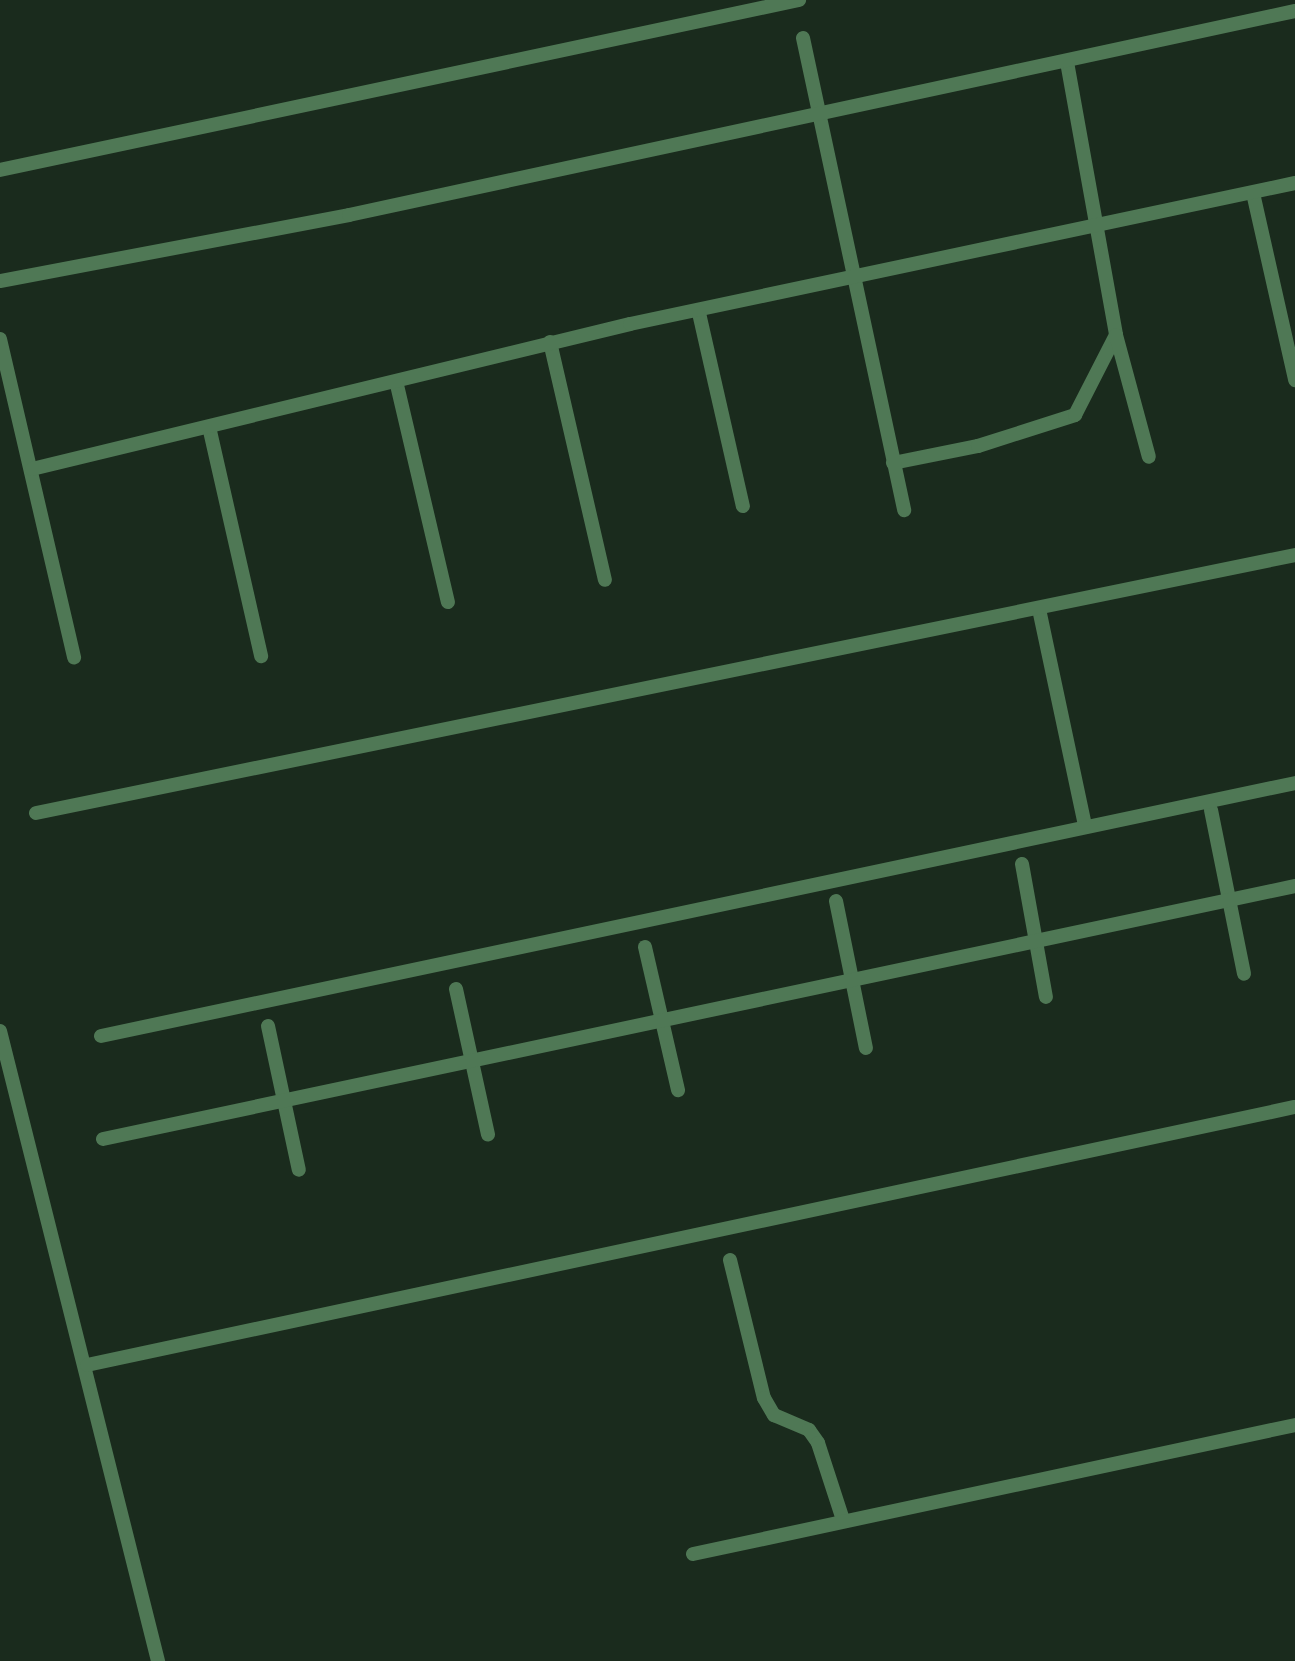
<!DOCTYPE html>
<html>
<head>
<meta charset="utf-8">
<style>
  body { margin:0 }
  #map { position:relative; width:1295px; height:1661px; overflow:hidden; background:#1a2b1d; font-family:"Public Sans",sans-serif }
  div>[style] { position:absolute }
  .service>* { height:14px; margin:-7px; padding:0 7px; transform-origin:7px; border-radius:7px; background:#4f7855 }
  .minor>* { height:14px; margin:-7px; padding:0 7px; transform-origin:7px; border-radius:7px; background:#4f7855 }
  span { translate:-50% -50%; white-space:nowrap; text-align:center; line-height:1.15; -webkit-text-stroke:7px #0a110b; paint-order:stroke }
</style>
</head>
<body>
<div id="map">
  <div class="service">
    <div style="left:893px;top:463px;width:87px;rotate:-11.3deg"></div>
    <div style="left:978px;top:446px;width:102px;rotate:-17.7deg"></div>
    <div style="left:1075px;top:415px;width:90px;rotate:-62.9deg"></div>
    <div style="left:730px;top:1260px;width:142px;rotate:76.2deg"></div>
    <div style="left:764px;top:1398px;width:20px;rotate:60deg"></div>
    <div style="left:774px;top:1415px;width:38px;rotate:23deg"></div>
    <div style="left:809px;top:1430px;width:16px;rotate:55deg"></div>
    <div style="left:818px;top:1443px;width:81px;rotate:72deg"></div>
  </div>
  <div class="minor">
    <div style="left:803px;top:38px;width:483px;rotate:77.9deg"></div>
    <div style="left:1067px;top:62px;width:277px;rotate:79.8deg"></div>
    <div style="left:1116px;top:335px;width:126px;rotate:74.9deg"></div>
    <div style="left:0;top:170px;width:817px;rotate:-12.01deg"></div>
    <div style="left:1253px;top:193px;width:192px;rotate:77.3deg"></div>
    <div style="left:0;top:281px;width:355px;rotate:-10.7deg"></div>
    <div style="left:349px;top:215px;width:968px;rotate:-12.17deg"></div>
    <div style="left:699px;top:313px;width:198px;rotate:77.2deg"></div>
    <div style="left:0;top:339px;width:327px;rotate:76.9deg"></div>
    <div style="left:550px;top:342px;width:244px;rotate:77deg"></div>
    <div style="left:397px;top:385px;width:223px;rotate:76.8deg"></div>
    <div style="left:210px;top:431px;width:231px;rotate:77.2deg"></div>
    <div style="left:32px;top:469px;width:615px;rotate:-13.63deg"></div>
    <div style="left:630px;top:324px;width:680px;rotate:-11.97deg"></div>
    <div style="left:1039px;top:609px;width:222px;rotate:78deg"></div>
    <div style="left:1211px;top:810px;width:167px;rotate:78.6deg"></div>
    <div style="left:36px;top:813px;width:1285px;rotate:-11.58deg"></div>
    <div style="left:1022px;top:864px;width:135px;rotate:79.8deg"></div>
    <div style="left:836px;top:901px;width:150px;rotate:78.5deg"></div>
    <div style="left:645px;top:947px;width:147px;rotate:77deg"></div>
    <div style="left:456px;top:989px;width:149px;rotate:77.6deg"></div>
    <div style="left:268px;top:1026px;width:147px;rotate:77.9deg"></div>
    <div style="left:0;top:1031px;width:650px;rotate:75.92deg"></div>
    <div style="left:101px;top:1036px;width:1221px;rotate:-11.96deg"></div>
    <div style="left:103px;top:1139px;width:1219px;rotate:-11.98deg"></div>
    <div style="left:87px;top:1365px;width:1235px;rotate:-12.06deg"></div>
    <div style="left:693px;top:1554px;width:616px;rotate:-12.09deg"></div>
  </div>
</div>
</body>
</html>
